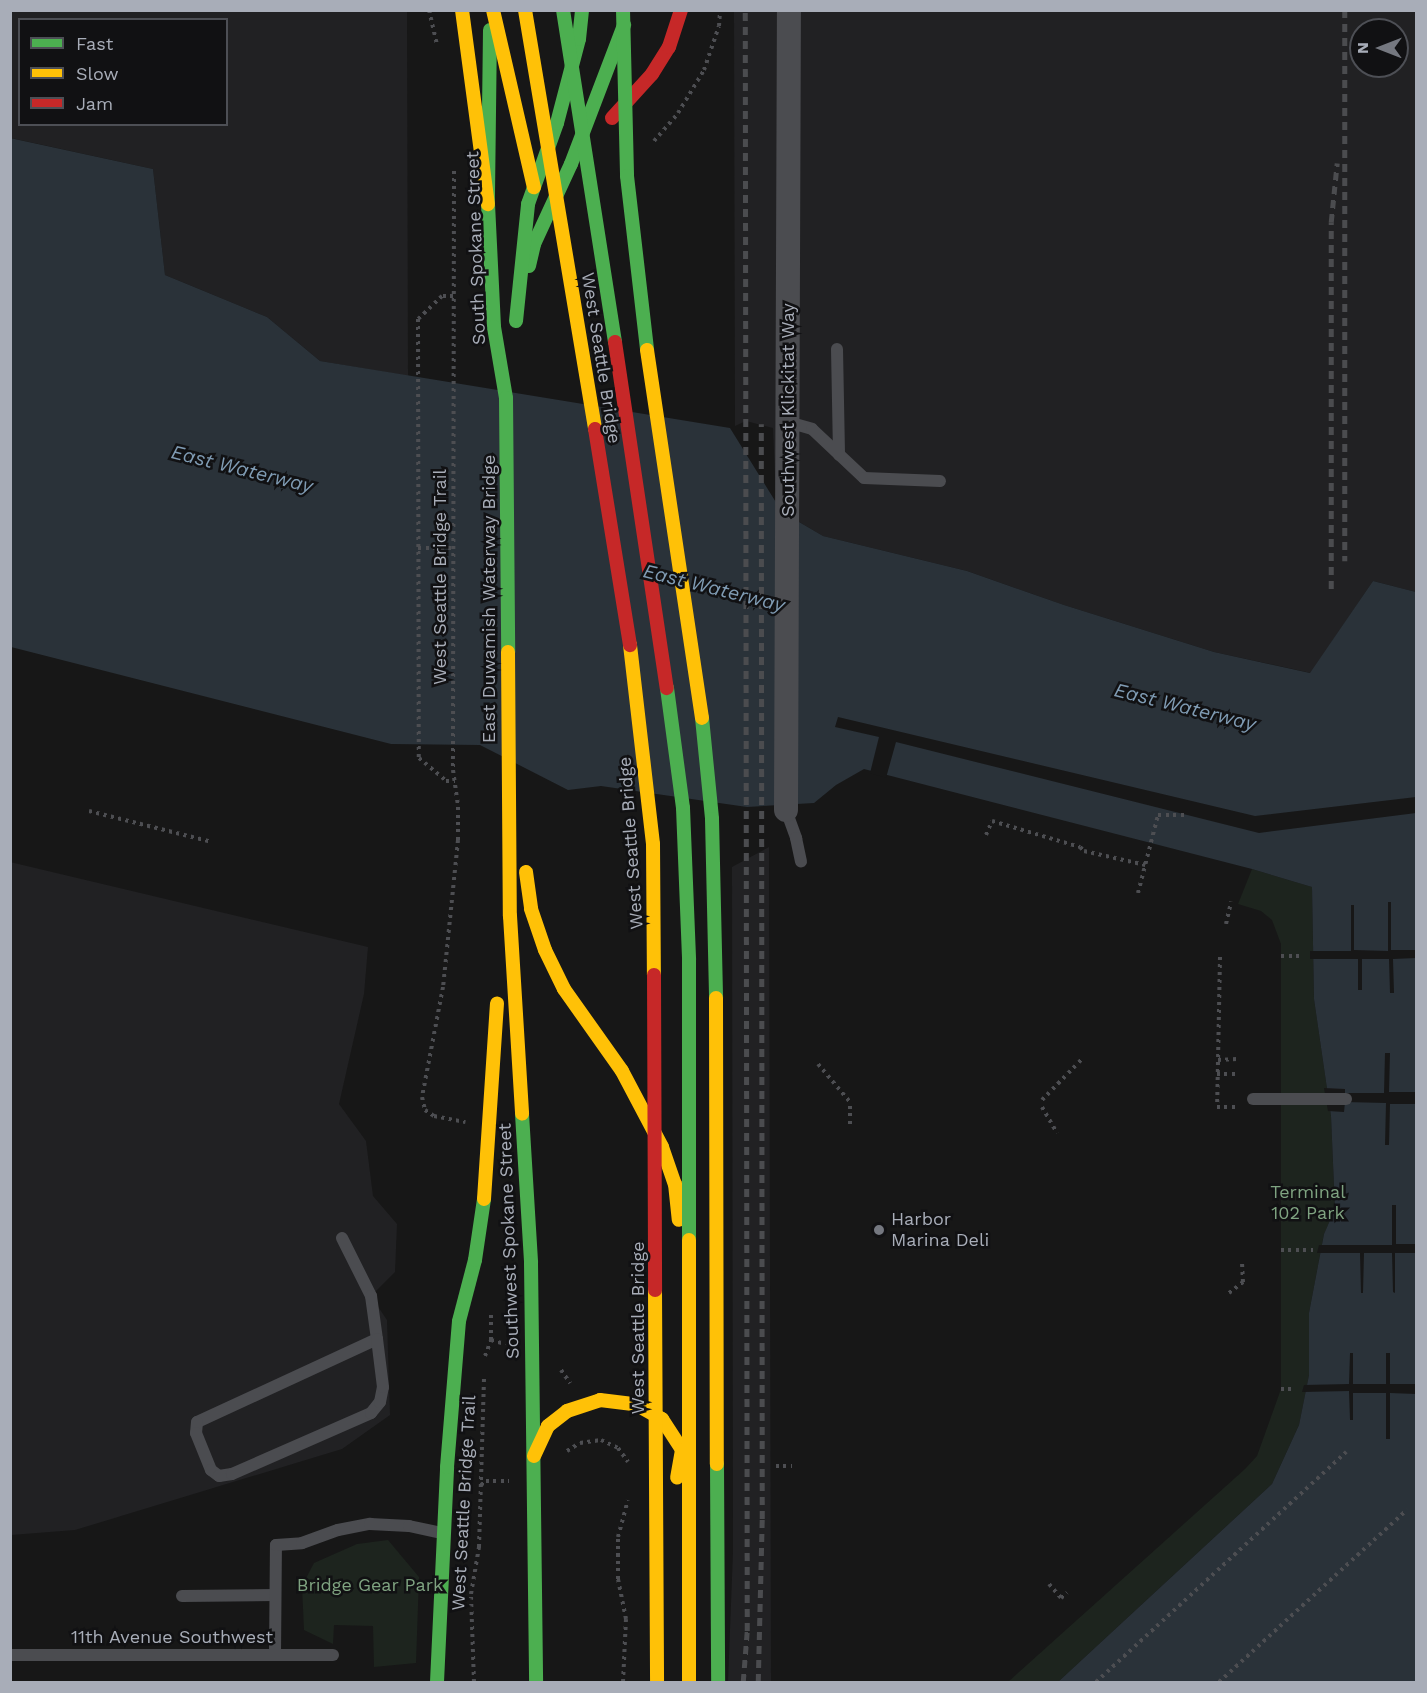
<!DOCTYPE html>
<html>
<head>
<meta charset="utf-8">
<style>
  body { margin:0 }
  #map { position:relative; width:1427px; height:1693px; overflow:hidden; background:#171717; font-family:"Work Sans",sans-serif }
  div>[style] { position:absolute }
  .built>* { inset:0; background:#212123 }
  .green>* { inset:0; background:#1d241e }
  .water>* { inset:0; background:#2a3239 }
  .pier>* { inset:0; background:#171717 }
  .path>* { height:4px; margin-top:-2px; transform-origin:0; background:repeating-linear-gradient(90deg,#4d4e52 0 3px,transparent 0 7.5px) }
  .lane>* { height:12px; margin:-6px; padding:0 6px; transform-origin:6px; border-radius:6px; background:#4b4c50 }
  .street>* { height:24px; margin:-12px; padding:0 12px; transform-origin:12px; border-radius:12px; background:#4b4c50 }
  .fast>* { height:14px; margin:-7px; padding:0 7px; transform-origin:7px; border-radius:7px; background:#4caf50 }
  .slow>* { height:14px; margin:-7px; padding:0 7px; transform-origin:7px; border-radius:7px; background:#ffc107 }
  .jam>* { height:14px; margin:-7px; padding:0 7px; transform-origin:7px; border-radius:7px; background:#c62828 }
  .rail>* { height:4.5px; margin-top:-2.25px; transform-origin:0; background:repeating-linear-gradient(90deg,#4b4c4f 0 8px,transparent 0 14px) }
  .fast-bridge>* { height:14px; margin:-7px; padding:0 7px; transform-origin:7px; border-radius:7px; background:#4caf50 }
  .slow-bridge>* { height:14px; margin:-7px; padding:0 7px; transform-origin:7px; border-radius:7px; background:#ffc107 }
  .jam-bridge>* { height:14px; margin:-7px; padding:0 7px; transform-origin:7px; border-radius:7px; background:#c62828 }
  .dots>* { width:16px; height:16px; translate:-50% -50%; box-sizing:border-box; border:3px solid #111113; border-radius:50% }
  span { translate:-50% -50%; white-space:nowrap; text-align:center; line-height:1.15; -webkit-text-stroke:5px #111113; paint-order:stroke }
  .street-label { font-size:18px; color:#a8adb8 }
  .park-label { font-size:18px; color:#7fa381 }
  .poi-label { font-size:18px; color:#a8adb8 }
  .left { translate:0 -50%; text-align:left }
  .water-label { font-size:20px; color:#7f9bb3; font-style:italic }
  .frame { position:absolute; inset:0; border:12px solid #a8adb8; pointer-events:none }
  .legend { position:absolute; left:18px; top:18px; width:210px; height:108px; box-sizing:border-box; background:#111113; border:2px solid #4d4f55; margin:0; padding:8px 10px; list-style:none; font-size:18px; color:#a8adb8 }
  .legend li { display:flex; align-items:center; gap:12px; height:30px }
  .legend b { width:30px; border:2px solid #4d4f55 }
  .north { position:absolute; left:1349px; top:18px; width:60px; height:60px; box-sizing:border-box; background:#111113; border:2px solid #4d4f55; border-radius:50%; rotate:270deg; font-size:16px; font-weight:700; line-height:24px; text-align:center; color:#a8adb8 }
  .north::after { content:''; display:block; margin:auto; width:21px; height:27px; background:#757880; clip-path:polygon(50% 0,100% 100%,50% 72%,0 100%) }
</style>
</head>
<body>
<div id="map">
  <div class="built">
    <div style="clip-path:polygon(evenodd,11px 11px,407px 11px,408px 376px,320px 361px,267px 317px,165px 275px,153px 169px,11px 138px,11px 11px,20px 20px,226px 20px,226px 124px,20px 124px,20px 20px)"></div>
    <div style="clip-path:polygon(evenodd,734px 11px,1416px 11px,1416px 592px,1373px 581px,1311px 673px,1214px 652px,1064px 605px,967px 571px,823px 536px,782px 512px,776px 501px,773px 428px,746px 421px,735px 426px,734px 11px,1361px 30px,1397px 30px,1397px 66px,1361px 66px,1361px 30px)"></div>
    <div style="clip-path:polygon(769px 847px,771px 1682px,728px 1682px,733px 1552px,732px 867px)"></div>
    <div style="clip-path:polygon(10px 862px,368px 947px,364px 994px,339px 1104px,366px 1141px,373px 1196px,397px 1224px,395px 1272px,371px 1296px,387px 1320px,390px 1415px,342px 1449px,75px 1530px,11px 1535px)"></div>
  </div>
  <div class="green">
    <div style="clip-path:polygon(1252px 869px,1312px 887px,1314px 999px,1331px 1116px,1335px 1210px,1324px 1234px,1309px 1313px,1309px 1375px,1299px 1425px,1272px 1484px,1058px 1682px,1008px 1682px,1245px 1469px,1257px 1456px,1281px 1389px,1281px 944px,1272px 920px,1261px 911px,1238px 904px)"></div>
    <div style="clip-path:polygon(388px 1540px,419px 1577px,416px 1663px,374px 1667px,373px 1626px,334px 1625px,333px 1644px,304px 1630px,302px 1586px,314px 1563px,357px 1544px)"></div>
  </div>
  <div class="water">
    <div style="clip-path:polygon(10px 138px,153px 169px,165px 275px,267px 317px,320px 361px,730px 428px,782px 512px,823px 536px,967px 571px,1064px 605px,1214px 652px,1310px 673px,1373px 581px,1416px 592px,1416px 1682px,1058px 1682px,1272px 1484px,1299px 1425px,1309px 1375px,1309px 1313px,1324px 1234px,1335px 1209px,1331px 1116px,1314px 999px,1312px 887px,1252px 869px,864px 769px,836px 785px,814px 803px,747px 807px,601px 786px,568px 790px,480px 745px,391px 744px,11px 647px)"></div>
  </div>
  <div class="pier">
    <div style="clip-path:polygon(838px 717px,1255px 816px,1416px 797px,1416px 813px,1259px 833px,896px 742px,886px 778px,870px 773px,879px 737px,835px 727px)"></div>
    <div style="clip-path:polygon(1388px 902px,1391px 902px,1391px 950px,1416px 950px,1416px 958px,1393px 959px,1394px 993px,1390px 993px,1389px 959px,1362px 959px,1362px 990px,1358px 990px,1358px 959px,1310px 959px,1310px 951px,1351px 951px,1351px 905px,1354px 905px,1354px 950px,1388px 951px)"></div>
    <div style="clip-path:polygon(1385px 1053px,1390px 1053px,1389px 1092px,1416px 1092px,1416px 1104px,1390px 1104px,1389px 1145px,1385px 1145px,1386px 1103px,1345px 1102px,1344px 1112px,1328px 1111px,1324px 1088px,1345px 1089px,1345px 1093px,1384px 1093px)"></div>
    <div style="clip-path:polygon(1392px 1205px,1396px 1205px,1396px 1244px,1416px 1244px,1416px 1253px,1395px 1253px,1395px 1293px,1393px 1292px,1392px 1253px,1364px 1253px,1363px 1293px,1361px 1293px,1360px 1253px,1317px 1253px,1319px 1245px,1392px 1245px)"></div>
    <div style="clip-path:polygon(1350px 1353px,1353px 1353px,1353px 1384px,1386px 1384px,1386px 1353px,1390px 1353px,1390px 1384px,1416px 1384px,1416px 1394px,1390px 1393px,1390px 1439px,1386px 1439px,1386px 1393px,1353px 1393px,1353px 1420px,1350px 1420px,1349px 1391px,1302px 1392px,1304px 1385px,1349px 1384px)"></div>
  </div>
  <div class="path">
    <div style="left:429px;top:10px;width:36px;rotate:77deg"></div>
    <div style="left:654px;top:141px;width:37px;rotate:-49deg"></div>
    <div style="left:678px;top:113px;width:50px;rotate:-58.8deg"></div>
    <div style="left:704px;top:70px;width:46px;rotate:-71.2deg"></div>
    <div style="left:719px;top:26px;width:16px;rotate:-86deg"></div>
    <div style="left:454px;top:171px;width:599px;rotate:90.1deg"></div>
    <div style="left:453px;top:770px;width:37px;rotate:82deg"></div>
    <div style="left:458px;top:807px;width:33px;rotate:90deg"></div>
    <div style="left:458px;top:840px;width:148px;rotate:95.8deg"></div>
    <div style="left:443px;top:987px;width:112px;rotate:100.8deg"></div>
    <div style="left:422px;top:1097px;width:13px;rotate:77deg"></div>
    <div style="left:425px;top:1110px;width:11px;rotate:34deg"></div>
    <div style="left:434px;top:1116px;width:32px;rotate:11deg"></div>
    <div style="left:453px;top:296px;width:11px;rotate:180deg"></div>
    <div style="left:442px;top:296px;width:33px;rotate:136deg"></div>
    <div style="left:418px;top:319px;width:439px;rotate:89.9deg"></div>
    <div style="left:419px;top:758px;width:35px;rotate:40deg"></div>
    <div style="left:446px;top:781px;width:9px"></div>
    <div style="left:418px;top:548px;width:35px"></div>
    <div style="left:89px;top:811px;width:127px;rotate:14.1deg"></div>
    <div style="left:986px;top:835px;width:15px;rotate:-67deg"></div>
    <div style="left:992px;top:821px;width:92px;rotate:16.5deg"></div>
    <div style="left:1080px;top:847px;width:6px;rotate:45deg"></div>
    <div style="left:1084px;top:851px;width:63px;rotate:12.9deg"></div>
    <div style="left:1138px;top:893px;width:81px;rotate:-75.6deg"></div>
    <div style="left:1158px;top:815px;width:27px"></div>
    <div style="left:1226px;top:924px;width:23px;rotate:-77deg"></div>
    <div style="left:1281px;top:956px;width:23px"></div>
    <div style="left:1220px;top:957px;width:150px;rotate:91.1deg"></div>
    <div style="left:1217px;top:1107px;width:22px"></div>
    <div style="left:1218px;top:1060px;width:19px;rotate:-3deg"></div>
    <div style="left:818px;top:1064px;width:50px;rotate:49.9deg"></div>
    <div style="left:1217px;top:1074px;width:20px"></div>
    <div style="left:1042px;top:1100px;width:56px;rotate:-45.7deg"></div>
    <div style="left:850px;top:1106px;width:19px;rotate:90deg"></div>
    <div style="left:1042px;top:1107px;width:30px;rotate:60deg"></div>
    <div style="left:1281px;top:1250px;width:32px"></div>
    <div style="left:1229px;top:1293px;width:18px;rotate:-38deg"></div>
    <div style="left:1243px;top:1282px;width:21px;rotate:-93deg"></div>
    <div style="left:491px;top:1340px;width:15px;rotate:16deg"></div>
    <div style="left:485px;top:1356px;width:17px;rotate:-69deg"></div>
    <div style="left:491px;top:1340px;width:26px;rotate:-90deg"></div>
    <div style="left:561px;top:1370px;width:16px;rotate:55deg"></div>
    <div style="left:1281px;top:1389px;width:13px"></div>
    <div style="left:567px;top:1451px;width:15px;rotate:-32deg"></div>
    <div style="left:580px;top:1443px;width:21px;rotate:-8deg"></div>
    <div style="left:601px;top:1440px;width:19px;rotate:25deg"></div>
    <div style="left:618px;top:1448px;width:17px;rotate:54deg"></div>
    <div style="left:776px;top:1466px;width:16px"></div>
    <div style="left:481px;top:1485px;width:6px;rotate:-39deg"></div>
    <div style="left:486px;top:1481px;width:23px"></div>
    <div style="left:1049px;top:1584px;width:18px;rotate:49deg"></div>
    <div style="left:1061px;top:1598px;width:8px;rotate:-40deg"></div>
    <div style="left:474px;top:1682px;width:88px;rotate:-92deg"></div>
    <div style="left:471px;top:1594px;width:48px;rotate:-80.3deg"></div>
    <div style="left:479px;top:1547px;width:172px;rotate:-88.3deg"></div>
    <div style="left:623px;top:1682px;width:63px;rotate:-87.3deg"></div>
    <div style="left:626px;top:1619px;width:41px;rotate:-101.3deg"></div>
    <div style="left:618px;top:1579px;width:42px;rotate:-90deg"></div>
    <div style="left:618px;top:1537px;width:38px;rotate:-75deg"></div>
    <div style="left:1096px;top:1682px;width:340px;rotate:-42.6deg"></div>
    <div style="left:1219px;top:1682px;width:255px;rotate:-42.5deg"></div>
  </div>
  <div class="lane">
    <div style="left:837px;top:349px;width:106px;rotate:88.9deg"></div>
    <div style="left:788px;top:422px;width:25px;rotate:16deg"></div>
    <div style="left:812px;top:429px;width:71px;rotate:43.3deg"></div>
    <div style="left:864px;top:478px;width:76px;rotate:2.3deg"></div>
    <div style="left:786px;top:810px;width:30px;rotate:70deg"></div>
    <div style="left:796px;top:838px;width:24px;rotate:78deg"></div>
    <div style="left:1253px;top:1099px;width:93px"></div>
    <div style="left:342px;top:1238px;width:65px;rotate:63.4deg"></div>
    <div style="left:371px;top:1296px;width:43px;rotate:82.1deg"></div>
    <div style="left:377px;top:1339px;width:198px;rotate:155.2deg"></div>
    <div style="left:197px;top:1422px;width:11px;rotate:95deg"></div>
    <div style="left:196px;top:1433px;width:40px;rotate:68deg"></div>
    <div style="left:211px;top:1470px;width:10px;rotate:37deg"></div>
    <div style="left:219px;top:1476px;width:13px;rotate:-9deg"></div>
    <div style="left:232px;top:1474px;width:152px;rotate:-23.7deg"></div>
    <div style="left:371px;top:1413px;width:14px;rotate:-51deg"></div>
    <div style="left:380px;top:1402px;width:15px;rotate:-79deg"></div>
    <div style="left:383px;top:1387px;width:48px;rotate:-97.1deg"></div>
    <div style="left:182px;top:1596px;width:93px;rotate:-0.6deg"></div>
    <div style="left:275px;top:1654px;width:109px;rotate:-89.5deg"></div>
    <div style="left:276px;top:1545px;width:26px;rotate:-4deg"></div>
    <div style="left:302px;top:1543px;width:38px;rotate:-20deg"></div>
    <div style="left:338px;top:1530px;width:33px;rotate:-11deg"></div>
    <div style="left:370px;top:1524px;width:39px;rotate:3deg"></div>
    <div style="left:409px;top:1526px;width:35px;rotate:12deg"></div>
    <div style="left:10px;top:1655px;width:323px"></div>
  </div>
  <div class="street">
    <div style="left:786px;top:810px;width:800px;rotate:-89.79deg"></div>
  </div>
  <div class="fast">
    <div style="left:490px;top:30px;width:174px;rotate:90.7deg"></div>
    <div style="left:488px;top:204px;width:123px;rotate:87.2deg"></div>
    <div style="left:494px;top:327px;width:72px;rotate:80.4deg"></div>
    <div style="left:506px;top:398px;width:254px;rotate:89.5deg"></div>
    <div style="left:529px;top:266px;width:23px;rotate:-77deg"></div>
    <div style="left:534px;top:244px;width:88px;rotate:-65.2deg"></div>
    <div style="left:571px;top:164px;width:149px;rotate:-69.1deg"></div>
    <div style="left:516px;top:321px;width:118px;rotate:-84.1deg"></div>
    <div style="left:528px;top:204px;width:86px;rotate:-70.3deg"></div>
    <div style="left:557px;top:123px;width:87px;rotate:-75.3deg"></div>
    <div style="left:579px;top:39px;width:29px;rotate:-84deg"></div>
    <div style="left:522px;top:1114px;width:149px;rotate:86.5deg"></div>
    <div style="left:531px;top:1263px;width:419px;rotate:89.3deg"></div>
    <div style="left:437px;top:1682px;width:215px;rotate:-87.3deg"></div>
    <div style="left:447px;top:1467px;width:146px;rotate:-85.3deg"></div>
    <div style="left:459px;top:1321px;width:63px;rotate:-75.3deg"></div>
    <div style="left:475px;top:1260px;width:62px;rotate:-81.6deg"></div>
  </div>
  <div class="slow">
    <div style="left:462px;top:10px;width:196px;rotate:82.4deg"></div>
    <div style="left:508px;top:652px;width:264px;rotate:89.6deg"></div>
    <div style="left:510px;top:916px;width:198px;rotate:86.5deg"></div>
    <div style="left:526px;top:872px;width:37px;rotate:82deg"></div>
    <div style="left:531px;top:909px;width:43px;rotate:71.1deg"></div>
    <div style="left:545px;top:950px;width:43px;rotate:64deg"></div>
    <div style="left:564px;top:989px;width:100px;rotate:54.7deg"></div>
    <div style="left:622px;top:1071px;width:86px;rotate:62.2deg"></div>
    <div style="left:662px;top:1147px;width:39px;rotate:71deg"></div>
    <div style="left:675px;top:1184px;width:36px;rotate:84deg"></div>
    <div style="left:484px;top:1199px;width:196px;rotate:-86.2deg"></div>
    <div style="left:534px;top:1456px;width:33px;rotate:-65deg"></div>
    <div style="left:548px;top:1426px;width:24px;rotate:-38deg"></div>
    <div style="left:567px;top:1411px;width:35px;rotate:-18deg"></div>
    <div style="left:600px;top:1400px;width:35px;rotate:7deg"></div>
    <div style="left:635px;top:1404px;width:31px;rotate:29deg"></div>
    <div style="left:662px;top:1419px;width:37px;rotate:57deg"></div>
    <div style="left:682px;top:1450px;width:28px;rotate:100deg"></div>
  </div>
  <div class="jam">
    <div style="left:612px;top:118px;width:59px;rotate:-47.7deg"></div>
    <div style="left:652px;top:74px;width:32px;rotate:-58deg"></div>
    <div style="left:669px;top:47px;width:39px;rotate:-72deg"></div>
  </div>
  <div class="rail">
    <div style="left:1345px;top:10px;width:551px;rotate:90deg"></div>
    <div style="left:1331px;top:589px;width:367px;rotate:-90deg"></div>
    <div style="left:1331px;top:222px;width:59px;rotate:-84.2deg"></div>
    <div style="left:743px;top:1682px;width:51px;rotate:-85.5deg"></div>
    <div style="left:747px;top:1631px;width:1621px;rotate:-90.07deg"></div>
    <div style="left:758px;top:1682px;width:163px;rotate:-88.6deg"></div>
    <div style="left:762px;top:1519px;width:1095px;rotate:-90.05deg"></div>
  </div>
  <div class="fast-bridge">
    <div style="left:563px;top:10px;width:336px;rotate:81.1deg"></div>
    <div style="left:623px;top:10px;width:166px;rotate:88.6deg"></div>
    <div style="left:627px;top:176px;width:175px;rotate:83.4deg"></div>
    <div style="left:667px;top:688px;width:121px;rotate:82.4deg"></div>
    <div style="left:683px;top:808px;width:152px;rotate:87.7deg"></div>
    <div style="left:689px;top:960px;width:280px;rotate:90deg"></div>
    <div style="left:702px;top:718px;width:101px;rotate:84.3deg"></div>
    <div style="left:712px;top:819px;width:179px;rotate:88.7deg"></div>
    <div style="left:717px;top:1464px;width:218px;rotate:89.7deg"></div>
  </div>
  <div class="slow-bridge">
    <div style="left:493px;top:10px;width:182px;rotate:77deg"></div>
    <div style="left:525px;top:10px;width:425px;rotate:80.5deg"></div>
    <div style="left:647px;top:350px;width:372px;rotate:81.5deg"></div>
    <div style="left:630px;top:645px;width:200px;rotate:83.4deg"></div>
    <div style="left:653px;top:844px;width:131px;rotate:89.6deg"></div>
    <div style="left:716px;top:998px;width:466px;rotate:89.9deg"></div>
    <div style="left:689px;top:1240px;width:442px;rotate:90deg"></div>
    <div style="left:655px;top:1290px;width:392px;rotate:89.7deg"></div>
  </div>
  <div class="jam-bridge">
    <div style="left:615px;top:342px;width:350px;rotate:81.5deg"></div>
    <div style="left:595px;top:429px;width:219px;rotate:80.8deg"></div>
    <div style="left:654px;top:975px;width:315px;rotate:89.8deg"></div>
  </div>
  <div class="dots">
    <div style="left:879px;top:1230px;background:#757880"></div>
  </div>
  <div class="street-label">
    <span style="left:476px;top:248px;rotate:-92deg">South Spokane Street</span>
    <span style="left:601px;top:358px;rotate:81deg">West Seattle Bridge</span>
    <span style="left:788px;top:410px;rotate:-90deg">Southwest Klickitat Way</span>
    <span style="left:440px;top:577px;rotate:-90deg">West Seattle Bridge Trail</span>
    <span style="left:489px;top:599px;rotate:-90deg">East Duwamish Waterway Bridge</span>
    <span style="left:631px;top:843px;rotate:-94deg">West Seattle Bridge</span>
    <span style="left:509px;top:1241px;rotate:-92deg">Southwest Spokane Street</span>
    <span style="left:638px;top:1328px;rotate:-90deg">West Seattle Bridge</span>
    <span style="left:464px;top:1503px;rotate:-87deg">West Seattle Bridge Trail</span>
    <span style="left:172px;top:1637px">11th Avenue Southwest</span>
  </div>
  <div class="park-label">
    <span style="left:1308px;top:1203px">Terminal<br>102 Park</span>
    <span style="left:370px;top:1585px">Bridge Gear Park</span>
  </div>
  <div class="poi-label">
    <span class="left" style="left:891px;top:1230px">Harbor<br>Marina Deli</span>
  </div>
  <div class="water-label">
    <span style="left:242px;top:469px;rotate:14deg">East Waterway</span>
    <span style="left:714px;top:588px;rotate:14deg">East Waterway</span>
    <span style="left:1185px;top:707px;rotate:14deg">East Waterway</span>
  </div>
  <div class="frame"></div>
  <ul class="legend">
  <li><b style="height:8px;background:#4caf50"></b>Fast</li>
  <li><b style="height:8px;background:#ffc107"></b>Slow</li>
  <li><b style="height:8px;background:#c62828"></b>Jam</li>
  </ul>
  <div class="north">N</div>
</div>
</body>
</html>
